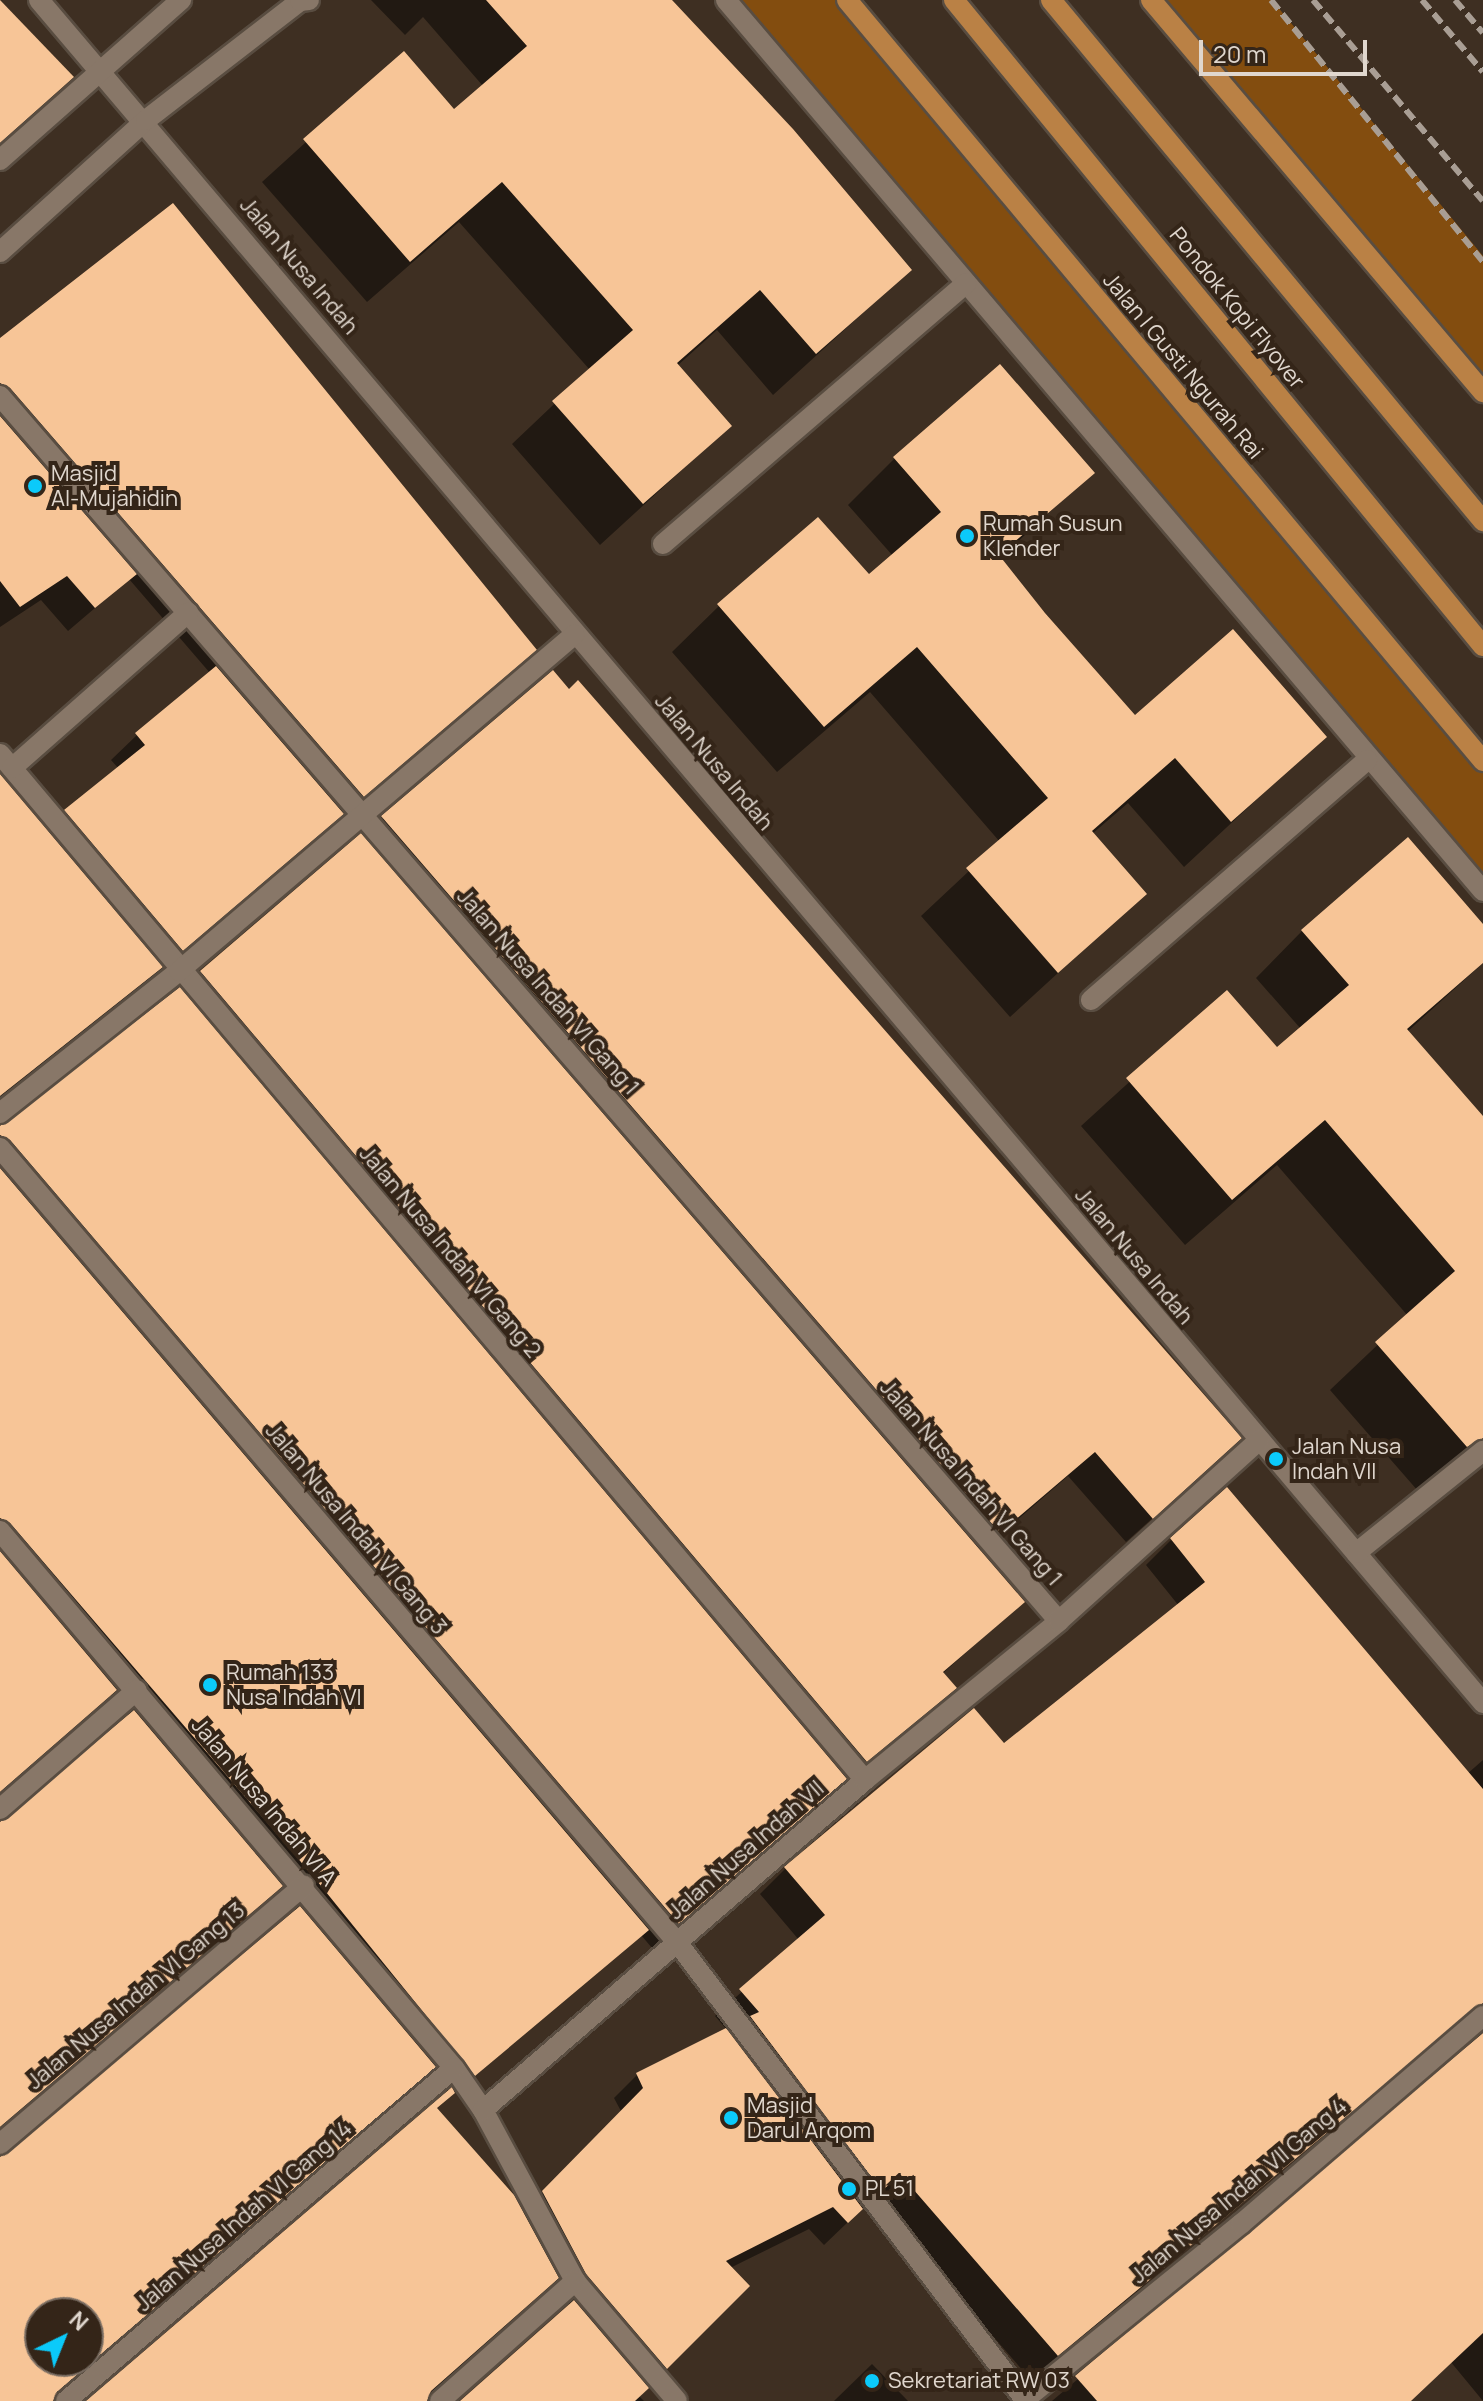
<!DOCTYPE html>
<html>
<head>
<meta charset="utf-8">
<style>
  body { margin:0 }
  #map { position:relative; width:1483px; height:2401px; overflow:hidden; background:#3e2f22; font-family:Manrope,sans-serif }
  div>[style] { position:absolute }
  .green>* { inset:0; background:#834d0f }
  .shadow>* { inset:0; background:#0007 }
  .building>* { inset:0; background:#f7c597 }
  .roads { filter:drop-shadow(2px 0 #594d41) drop-shadow(-2px 0 #594d41) drop-shadow(0 2px #594d41) drop-shadow(0 -2px #594d41) }
  .minor>* { height:20px; margin:-10px; padding:0 10px; transform-origin:10px; border-radius:10px; background:#887768 }
  .major>* { height:20px; margin:-10px; padding:0 10px; transform-origin:10px; border-radius:10px; background:#ba8145 }
  .rail>* { height:6px; margin-top:-3px; transform-origin:0; background:repeating-linear-gradient(90deg,#a99e94 0 12px,transparent 0 18px) }
  .dots>* { width:22px; height:22px; translate:-50% -50%; box-sizing:border-box; border:4px solid #342518; border-radius:50% }
  span { translate:-50% -50%; white-space:nowrap; text-align:center; line-height:1.15; -webkit-text-stroke:8px #342518; paint-order:stroke }
  .street-label { font-size:22px; color:#e0d7ce }
  .poi-label { font-size:22px; color:#e0d7ce }
  .left { translate:0 -50%; text-align:left }
  .north { position:absolute; left:24px; top:2297px; width:80px; height:80px; box-sizing:border-box; background:#342518; border:2px solid #796c61; border-radius:50%; rotate:43deg; font-size:22px; font-weight:700; line-height:32px; text-align:center; color:#e0d7ce }
  .north::after { content:''; display:block; margin:auto; width:28px; height:36px; background:#0bcafa; clip-path:polygon(50% 0,100% 100%,50% 72%,0 100%) }
  .scale { position:absolute; left:1199px; top:40px; width:168px; height:36px; box-sizing:border-box; border:4px solid #e0d7ce; border-top:0; padding-left:10px; font-size:24px; line-height:28px; white-space:nowrap; color:#e0d7ce; -webkit-text-stroke:6px #342518; paint-order:stroke }
</style>
</head>
<body>
<div id="map">
  <div class="green">
    <div style="clip-path:polygon(724px 0,847px 0,1483px 761px,1483px 891px)"></div>
    <div style="clip-path:polygon(1151px 0,1272px 0,1483px 256px,1483px 392px)"></div>
  </div>
  <div class="shadow">
    <div style="clip-path:polygon(371px 0,670px 0,910px 270px,773px 395px,717px 330px,677px 366px,730px 426px,600px 545px,512px 444px,590px 370px,459px 222px,367px 302px,262px 182px,403px 54px,454px 112px,483px 86px,423px 17px,405px 35px)"></div>
    <div style="clip-path:polygon(0 342px,534px 650px,156px 975px,0 1099px,0 775px,46px 830px,119px 769px,111px 760px,137px 735px,210px 673px,129px 579px,68px 631px,41px 600px,0 627px)"></div>
    <div style="clip-path:polygon(895px 458px,1092px 473px,999px 559px,1135px 718px,1324px 737px,1184px 867px,1128px 803px,1092px 834px,1144px 894px,1010px 1017px,921px 916px,1000px 842px,870px 692px,777px 772px,672px 652px,719px 606px,869px 577px,893px 556px,848px 505px)"></div>
    <div style="clip-path:polygon(evenodd,553px 673px,1213px 1464px,1126px 1542px,1068px 1476px,980px 1552px,1023px 1602px,942px 1674px,954px 1688px,652px 1948px,641px 1935px,436px 2109px,522px 2214px,622px 2113px,614px 2098px,637px 2075px,727px 2030px,715px 2016px,799px 1940px,760px 1894px,785px 1869px,974px 1710px,1004px 1745px,1179px 1606px,1146px 1565px,1171px 1540px,1467px 1774px,1483px 1760px,1483px 2401px,1450px 2361px,1409px 2401px,1052px 2401px,1467px 2049px,1469px 2033px,1447px 2031px,1031px 2380px,873px 2198px,824px 2245px,809px 2229px,730px 2268px,748px 2286px,638px 2395px,644px 2401px,463px 2401px,570px 2305px,554px 2280px,426px 2401px,89px 2401px,445px 2095px,427px 2073px,52px 2401px,0 2401px,0 2155px,9px 2156px,296px 1911px,277px 1889px,0 2128px,0 1820px,9px 1821px,129px 1717px,110px 1694px,0 1793px,0 1141px,20px 1139px,0 1136px,0 1127px,181px 992px,553px 673px,40px 2313px,88px 2313px,88px 2361px,40px 2361px,40px 2313px)"></div>
    <div style="clip-path:polygon(1483px 927px,1483px 963px,1407px 1032px,1483px 1121px,1483px 1434px,1418px 1491px,1330px 1390px,1408px 1316px,1277px 1165px,1185px 1245px,1081px 1126px,1227px 993px,1277px 1050px,1301px 1029px,1256px 978px,1302px 931px)"></div>
    <div style="clip-path:polygon(872px 2364px,908px 2401px,834px 2401px)"></div>
  </div>
  <div class="building">
    <div style="clip-path:polygon(0 0,74px 77px,0 143px)"></div>
    <div style="clip-path:polygon(486px 0,672px 0,793px 129px,912px 270px,816px 354px,760px 290px,677px 363px,732px 426px,643px 504px,552px 401px,633px 330px,502px 182px,410px 262px,303px 139px,404px 51px,454px 109px,527px 46px)"></div>
    <div style="clip-path:polygon(173px 203px,537px 650px,364px 797px,10px 388px,0 383px,0 338px)"></div>
    <div style="clip-path:polygon(1000px 364px,1095px 473px,999px 555px,1045px 613px,1135px 715px,1233px 629px,1327px 737px,1231px 822px,1175px 758px,1092px 831px,1147px 894px,1058px 973px,966px 868px,1048px 798px,917px 647px,824px 727px,717px 604px,818px 517px,869px 574px,941px 512px,893px 457px)"></div>
    <div style="clip-path:polygon(0 416px,137px 574px,95px 608px,67px 576px,20px 607px,0 581px)"></div>
    <div style="clip-path:polygon(216px 666px,344px 814px,183px 951px,64px 810px,145px 745px,135px 733px)"></div>
    <div style="clip-path:polygon(553px 670px,569px 689px,578px 680px,1242px 1438px,1153px 1519px,1095px 1452px,1000px 1533px,381px 816px)"></div>
    <div style="clip-path:polygon(0 774px,163px 967px,0 1096px)"></div>
    <div style="clip-path:polygon(361px 833px,1025px 1602px,943px 1672px,957px 1688px,867px 1762px,200px 971px)"></div>
    <div style="clip-path:polygon(1408px 837px,1483px 924px,1483px 963px,1407px 1029px,1483px 1116px,1483px 1438px,1467px 1447px,1375px 1342px,1455px 1271px,1325px 1120px,1232px 1200px,1126px 1078px,1227px 990px,1277px 1047px,1349px 985px,1301px 930px)"></div>
    <div style="clip-path:polygon(180px 987px,847px 1779px,679px 1924px,10px 1140px,0 1135px,0 1126px)"></div>
    <div style="clip-path:polygon(0 1168px,649px 1930px,475px 2076px,313px 1876px,10px 1523px,0 1518px)"></div>
    <div style="clip-path:polygon(1227px 1487px,1483px 1789px,1483px 2003px,1058px 2356px,900px 2174px,882px 2191px,750px 2016px,759px 2012px,739px 1989px,825px 1915px,784px 1867px,974px 1708px,1004px 1743px,1205px 1582px,1170px 1538px)"></div>
    <div style="clip-path:polygon(0 1551px,117px 1690px,0 1792px)"></div>
    <div style="clip-path:polygon(134px 1710px,283px 1886px,0 2127px,0 1822px)"></div>
    <div style="clip-path:polygon(evenodd,300px 1906px,436px 2067px,58px 2391px,53px 2401px,0 2401px,0 2157px,300px 1906px,40px 2313px,88px 2313px,88px 2361px,40px 2361px,40px 2313px)"></div>
    <div style="clip-path:polygon(726px 2028px,863px 2209px,848px 2223px,833px 2207px,726px 2261px,750px 2286px,667px 2369px,586px 2274px,542px 2191px,643px 2088px,636px 2073px)"></div>
    <div style="clip-path:polygon(1483px 2033px,1483px 2333px,1411px 2401px,1097px 2401px,1075px 2376px)"></div>
    <div style="clip-path:polygon(452px 2087px,455px 2093px,437px 2108px,514px 2195px,559px 2278px,431px 2391px,427px 2401px,86px 2401px)"></div>
    <div style="clip-path:polygon(574px 2300px,649px 2388px,635px 2401px,460px 2401px)"></div>
  </div>
  <div class="roads">
    <div class="minor">
      <div style="left:39px;top:0;width:2233px;rotate:49.7deg"></div>
      <div style="left:726px;top:0;width:1169px;rotate:49.65deg"></div>
      <div style="left:0;top:160px;width:242px;rotate:-41.5deg"></div>
      <div style="left:0;top:252px;width:197px;rotate:-42.1deg"></div>
      <div style="left:146px;top:120px;width:195px;rotate:-37.7deg"></div>
      <div style="left:300px;top:1px;width:9px;rotate:-6deg"></div>
      <div style="left:0;top:396px;width:1619px;rotate:49.16deg"></div>
      <div style="left:663px;top:544px;width:400px;rotate:-40.7deg"></div>
      <div style="left:0;top:754px;width:1342px;rotate:49.87deg"></div>
      <div style="left:12px;top:768px;width:235px;rotate:-41.4deg"></div>
      <div style="left:1091px;top:1000px;width:366px;rotate:-41deg"></div>
      <div style="left:0;top:1113px;width:228px;rotate:-38.4deg"></div>
      <div style="left:179px;top:971px;width:519px;rotate:-40.39deg"></div>
      <div style="left:0;top:1148px;width:1042px;rotate:49.55deg"></div>
      <div style="left:676px;top:1941px;width:578px;rotate:52.73deg"></div>
      <div style="left:0;top:1531px;width:703px;rotate:49.79deg"></div>
      <div style="left:454px;top:2068px;width:51px;rotate:55.4deg"></div>
      <div style="left:483px;top:2110px;width:194px;rotate:61.7deg"></div>
      <div style="left:575px;top:2281px;width:157px;rotate:49.6deg"></div>
      <div style="left:1356px;top:1553px;width:163px;rotate:-38.8deg"></div>
      <div style="left:0;top:1809px;width:181px;rotate:-41deg"></div>
      <div style="left:483px;top:2110px;width:505px;rotate:-40.82deg"></div>
      <div style="left:865px;top:1780px;width:251px;rotate:-39.3deg"></div>
      <div style="left:1059px;top:1621px;width:270px;rotate:-42.1deg"></div>
      <div style="left:0;top:2144px;width:399px;rotate:-40.4deg"></div>
      <div style="left:66px;top:2401px;width:511px;rotate:-40.64deg"></div>
      <div style="left:440px;top:2401px;width:181px;rotate:-41.6deg"></div>
      <div style="left:1023px;top:2401px;width:281px;rotate:-39.1deg"></div>
      <div style="left:1241px;top:2224px;width:319px;rotate:-40.7deg"></div>
    </div>
    <div class="major">
      <div style="left:847px;top:0;width:992px;rotate:50.11deg"></div>
      <div style="left:954px;top:0;width:835px;rotate:50.69deg"></div>
      <div style="left:1051px;top:0;width:677px;rotate:50.34deg"></div>
      <div style="left:1151px;top:0;width:514px;rotate:49.74deg"></div>
    </div>
  </div>
  <div class="rail">
    <div style="left:1271px;top:0;width:337px;rotate:51deg"></div>
    <div style="left:1313px;top:0;width:263px;rotate:49.8deg"></div>
    <div style="left:1422px;top:0;width:94px;rotate:49.7deg"></div>
    <div style="left:1455px;top:0;width:43px;rotate:49.7deg"></div>
  </div>
  <div class="dots">
    <div style="left:35px;top:486px;background:#0bcafa"></div>
    <div style="left:967px;top:536px;background:#0bcafa"></div>
    <div style="left:1276px;top:1459px;background:#0bcafa"></div>
    <div style="left:210px;top:1685px;background:#0bcafa"></div>
    <div style="left:731px;top:2118px;background:#0bcafa"></div>
    <div style="left:849px;top:2189px;background:#0bcafa"></div>
    <div style="left:872px;top:2381px;background:#0bcafa"></div>
  </div>
  <div class="street-label">
    <span style="left:299px;top:266px;rotate:50deg">Jalan Nusa Indah</span>
    <span style="left:1237px;top:308px;rotate:51deg">Pondok Kopi Flyover</span>
    <span style="left:1183px;top:366px;rotate:50deg">Jalan I Gusti Ngurah Rai</span>
    <span style="left:714px;top:762px;rotate:50deg">Jalan Nusa Indah</span>
    <span style="left:548px;top:992px;rotate:49deg">Jalan Nusa Indah VI Gang 1</span>
    <span style="left:450px;top:1252px;rotate:50deg">Jalan Nusa Indah VI Gang 2</span>
    <span style="left:1134px;top:1256px;rotate:50deg">Jalan Nusa Indah</span>
    <span style="left:971px;top:1483px;rotate:49deg">Jalan Nusa Indah VI Gang 1</span>
    <span style="left:356px;top:1529px;rotate:50deg">Jalan Nusa Indah VI Gang 3</span>
    <span style="left:264px;top:1802px;rotate:50deg">Jalan Nusa Indah VI A</span>
    <span style="left:746px;top:1850px;rotate:-41deg">Jalan Nusa Indah VII</span>
    <span style="left:136px;top:1996px;rotate:-40deg">Jalan Nusa Indah VI Gang 13</span>
    <span style="left:1239px;top:2191px;rotate:-40deg">Jalan Nusa Indah VII Gang 4</span>
    <span style="left:244px;top:2216px;rotate:-41deg">Jalan Nusa Indah VI Gang 14</span>
  </div>
  <div class="poi-label">
    <span class="left" style="left:51px;top:486px">Masjid<br>Al-Mujahidin</span>
    <span class="left" style="left:983px;top:536px">Rumah Susun<br>Klender</span>
    <span class="left" style="left:1292px;top:1459px">Jalan Nusa<br>Indah VII</span>
    <span class="left" style="left:226px;top:1685px">Rumah 133<br>Nusa Indah VI</span>
    <span class="left" style="left:747px;top:2118px">Masjid<br>Darul Arqom</span>
    <span class="left" style="left:865px;top:2189px">PL 51</span>
    <span class="left" style="left:888px;top:2381px">Sekretariat RW 03</span>
  </div>
  <div class="north">N</div>
  <div class="scale">20 m</div>
</div>
</body>
</html>
